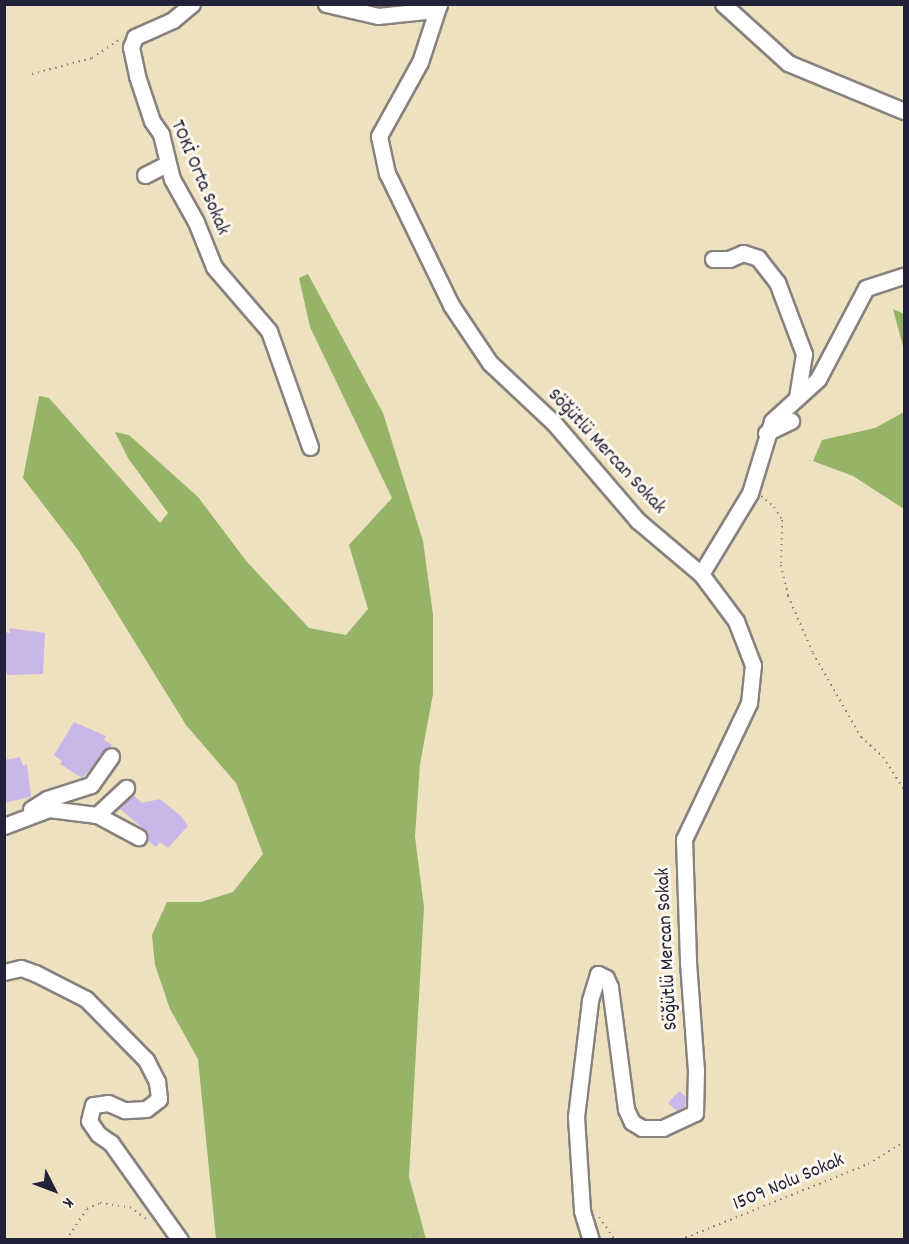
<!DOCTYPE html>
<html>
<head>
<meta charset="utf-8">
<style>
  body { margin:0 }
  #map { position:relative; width:909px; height:1244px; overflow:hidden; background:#ede1c0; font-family:Dekko,sans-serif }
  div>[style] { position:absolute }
  .forest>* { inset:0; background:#96b467 }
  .building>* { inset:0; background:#cab7ea }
  .path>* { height:2px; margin-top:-1px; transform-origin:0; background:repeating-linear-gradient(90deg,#88827e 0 1.5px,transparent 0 6px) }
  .roads { filter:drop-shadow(2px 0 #88827e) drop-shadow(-2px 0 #88827e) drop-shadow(0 2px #88827e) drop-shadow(0 -2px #88827e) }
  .minor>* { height:15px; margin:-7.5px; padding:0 7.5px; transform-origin:7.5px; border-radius:7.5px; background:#fff }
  span { translate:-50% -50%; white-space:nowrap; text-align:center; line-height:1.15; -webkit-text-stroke:6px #fbf7ec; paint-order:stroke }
  .street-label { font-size:20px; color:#22223b }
  .frame { position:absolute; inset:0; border:6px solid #22223b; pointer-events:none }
  .north { position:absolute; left:24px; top:1160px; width:60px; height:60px; -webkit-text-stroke:4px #fbf7ec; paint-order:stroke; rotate:132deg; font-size:16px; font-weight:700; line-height:24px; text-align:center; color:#22223b }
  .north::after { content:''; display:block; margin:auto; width:21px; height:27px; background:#22223b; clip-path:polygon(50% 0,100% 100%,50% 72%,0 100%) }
</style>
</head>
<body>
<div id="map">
  <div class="forest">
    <div style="clip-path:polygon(308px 274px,383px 413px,423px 541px,433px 615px,433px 694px,420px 764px,415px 837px,424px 907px,409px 1177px,426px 1239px,216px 1239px,198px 1059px,170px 1009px,155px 965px,152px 935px,167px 902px,201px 902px,233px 892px,263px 854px,236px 783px,186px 725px,78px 550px,23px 478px,39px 396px,49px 398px,160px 523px,168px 513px,128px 458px,115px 432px,129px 435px,198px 497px,247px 562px,309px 628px,346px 635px,368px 609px,349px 545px,392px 498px,310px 327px,299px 278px)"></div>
    <div style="clip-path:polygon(893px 309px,904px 314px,904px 350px)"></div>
    <div style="clip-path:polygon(904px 412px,904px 509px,853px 476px,813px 461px,822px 440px,875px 428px)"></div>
  </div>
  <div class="building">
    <div style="clip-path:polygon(9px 628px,45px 633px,43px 674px,8px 675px,4px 670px,4px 632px,10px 633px)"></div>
    <div style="clip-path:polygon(74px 722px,106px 736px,104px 740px,112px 745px,82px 778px,60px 764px,62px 761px,54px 755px)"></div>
    <div style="clip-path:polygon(20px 757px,23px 766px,27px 764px,31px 797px,4px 803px,4px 760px)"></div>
    <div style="clip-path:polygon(133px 795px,142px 803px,160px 799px,182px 817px,188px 826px,168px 848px,160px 842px,156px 847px,147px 840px,146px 831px,119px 808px)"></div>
    <div style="clip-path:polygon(679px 1091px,686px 1097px,685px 1107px,677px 1111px,668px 1103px)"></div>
  </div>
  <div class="path">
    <div style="left:32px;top:74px;width:62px;rotate:-14.9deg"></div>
    <div style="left:92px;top:58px;width:32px;rotate:-34deg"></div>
    <div style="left:761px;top:496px;width:17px;rotate:40deg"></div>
    <div style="left:774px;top:507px;width:15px;rotate:58deg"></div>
    <div style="left:782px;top:520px;width:45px;rotate:91.3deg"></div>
    <div style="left:781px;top:565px;width:32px;rotate:77deg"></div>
    <div style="left:788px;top:596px;width:62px;rotate:66.3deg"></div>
    <div style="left:813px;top:653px;width:97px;rotate:60.3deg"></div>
    <div style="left:861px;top:737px;width:30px;rotate:42deg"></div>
    <div style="left:883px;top:757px;width:38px;rotate:57deg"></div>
    <div style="left:599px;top:1217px;width:28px;rotate:55deg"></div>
    <div style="left:66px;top:1240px;width:37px;rotate:-56deg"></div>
    <div style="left:87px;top:1209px;width:14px;rotate:-25deg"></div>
    <div style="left:100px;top:1203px;width:30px;rotate:8deg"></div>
    <div style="left:130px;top:1207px;width:22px;rotate:36deg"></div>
    <div style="left:409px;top:1240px;width:11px;rotate:-41deg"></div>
    <div style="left:417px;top:1233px;width:8px;rotate:60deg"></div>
    <div style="left:680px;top:1240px;width:203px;rotate:-22deg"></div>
    <div style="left:868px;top:1164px;width:42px;rotate:-31.4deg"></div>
  </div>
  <div class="roads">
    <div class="minor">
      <div style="left:192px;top:4px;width:25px;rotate:140deg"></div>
      <div style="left:173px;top:20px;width:42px;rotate:155.9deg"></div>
      <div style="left:135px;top:37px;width:11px;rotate:112deg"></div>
      <div style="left:131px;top:47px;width:30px;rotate:78deg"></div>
      <div style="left:137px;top:76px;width:47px;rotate:71.6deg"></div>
      <div style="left:152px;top:121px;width:16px;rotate:55deg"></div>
      <div style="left:161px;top:134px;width:46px;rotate:76.3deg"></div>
      <div style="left:172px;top:179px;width:49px;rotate:60.8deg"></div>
      <div style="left:196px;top:222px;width:48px;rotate:68.2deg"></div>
      <div style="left:214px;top:267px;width:84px;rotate:49.3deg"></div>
      <div style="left:269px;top:331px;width:123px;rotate:70.5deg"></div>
      <div style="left:326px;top:4px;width:53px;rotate:13deg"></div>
      <div style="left:378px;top:16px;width:47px;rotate:-6.1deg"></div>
      <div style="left:425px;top:11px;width:15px;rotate:-23deg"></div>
      <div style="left:439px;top:4px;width:61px;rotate:108.1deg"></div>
      <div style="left:420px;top:62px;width:85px;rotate:119deg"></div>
      <div style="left:379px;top:136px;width:38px;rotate:78deg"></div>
      <div style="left:387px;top:173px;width:147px;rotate:64.1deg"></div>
      <div style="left:451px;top:305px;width:70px;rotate:56.1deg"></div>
      <div style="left:490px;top:363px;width:88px;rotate:43.2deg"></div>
      <div style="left:554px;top:423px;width:128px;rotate:49.4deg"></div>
      <div style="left:637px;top:520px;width:84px;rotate:40.2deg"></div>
      <div style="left:701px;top:574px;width:59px;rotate:53.3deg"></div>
      <div style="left:736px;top:621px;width:47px;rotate:68.9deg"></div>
      <div style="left:753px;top:665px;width:38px;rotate:96deg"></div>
      <div style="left:749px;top:703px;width:151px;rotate:115.5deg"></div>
      <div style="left:684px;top:839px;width:123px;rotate:88.1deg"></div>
      <div style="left:688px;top:962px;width:108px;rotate:85.8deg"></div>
      <div style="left:696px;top:1070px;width:43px;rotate:91.3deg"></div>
      <div style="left:695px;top:1113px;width:35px;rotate:155deg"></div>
      <div style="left:663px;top:1128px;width:21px;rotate:180deg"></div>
      <div style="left:642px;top:1128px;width:12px;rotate:-149deg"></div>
      <div style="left:632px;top:1122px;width:14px;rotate:-115deg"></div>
      <div style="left:626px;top:1109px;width:123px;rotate:-97.5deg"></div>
      <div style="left:610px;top:987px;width:10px;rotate:-114deg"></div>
      <div style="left:606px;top:978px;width:9px;rotate:-153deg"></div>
      <div style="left:598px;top:974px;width:28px;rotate:107deg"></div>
      <div style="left:590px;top:1001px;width:117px;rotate:96.9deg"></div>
      <div style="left:576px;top:1117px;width:94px;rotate:86.3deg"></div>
      <div style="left:582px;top:1211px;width:30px;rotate:73deg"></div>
      <div style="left:723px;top:4px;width:88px;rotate:42.2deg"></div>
      <div style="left:788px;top:63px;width:126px;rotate:22.5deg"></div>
      <div style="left:145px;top:175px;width:25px;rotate:-27deg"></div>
      <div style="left:713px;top:259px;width:16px"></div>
      <div style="left:729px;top:259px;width:15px;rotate:-23deg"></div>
      <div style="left:743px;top:253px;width:16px;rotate:18deg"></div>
      <div style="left:758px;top:258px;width:31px;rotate:52deg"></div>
      <div style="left:777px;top:282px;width:77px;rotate:69.4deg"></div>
      <div style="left:804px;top:354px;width:44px;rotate:99.2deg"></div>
      <div style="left:766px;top:433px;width:28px;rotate:-26deg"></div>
      <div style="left:701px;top:574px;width:95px;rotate:-58.8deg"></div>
      <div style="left:750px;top:493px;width:75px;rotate:-73deg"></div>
      <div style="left:772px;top:421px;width:62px;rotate:-42.4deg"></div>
      <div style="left:818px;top:379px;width:103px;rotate:-62.2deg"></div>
      <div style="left:866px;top:288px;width:40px;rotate:-18deg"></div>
      <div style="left:31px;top:809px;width:19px;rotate:-32deg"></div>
      <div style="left:47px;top:799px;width:46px;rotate:-17.7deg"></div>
      <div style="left:91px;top:785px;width:35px;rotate:-55deg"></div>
      <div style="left:97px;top:815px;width:47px;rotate:28.2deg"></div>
      <div style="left:4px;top:826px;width:48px;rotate:-20.7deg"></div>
      <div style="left:49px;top:809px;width:48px;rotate:7.1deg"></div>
      <div style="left:97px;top:815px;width:40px;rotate:-43deg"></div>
      <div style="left:4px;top:972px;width:17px;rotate:-13deg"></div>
      <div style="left:21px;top:968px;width:15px;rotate:20deg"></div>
      <div style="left:35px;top:973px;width:57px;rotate:27deg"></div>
      <div style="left:86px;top:999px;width:86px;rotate:45.5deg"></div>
      <div style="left:146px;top:1060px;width:25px;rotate:63deg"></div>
      <div style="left:157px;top:1082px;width:17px;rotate:83deg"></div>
      <div style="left:159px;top:1099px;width:16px;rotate:142deg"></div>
      <div style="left:146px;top:1109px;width:22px;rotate:177deg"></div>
      <div style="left:124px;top:1110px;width:17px;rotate:-156deg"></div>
      <div style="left:108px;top:1103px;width:15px;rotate:172deg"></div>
      <div style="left:93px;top:1105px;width:16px;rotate:104deg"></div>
      <div style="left:89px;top:1121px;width:16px;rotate:55deg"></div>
      <div style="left:98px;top:1134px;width:16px;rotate:35deg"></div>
      <div style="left:111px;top:1143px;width:119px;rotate:54.6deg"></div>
    </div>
  </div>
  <div class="street-label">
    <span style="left:199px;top:178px;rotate:67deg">TOKİ Orta Sokak</span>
    <span style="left:606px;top:452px;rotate:47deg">Söğütlü Mercan Sokak</span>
    <span style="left:668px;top:949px;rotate:-93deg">Söğütlü Mercan Sokak</span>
    <span style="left:789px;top:1183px;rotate:-23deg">1509 Nolu Sokak</span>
  </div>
  <div class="frame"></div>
  <div class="north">K</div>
</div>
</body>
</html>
